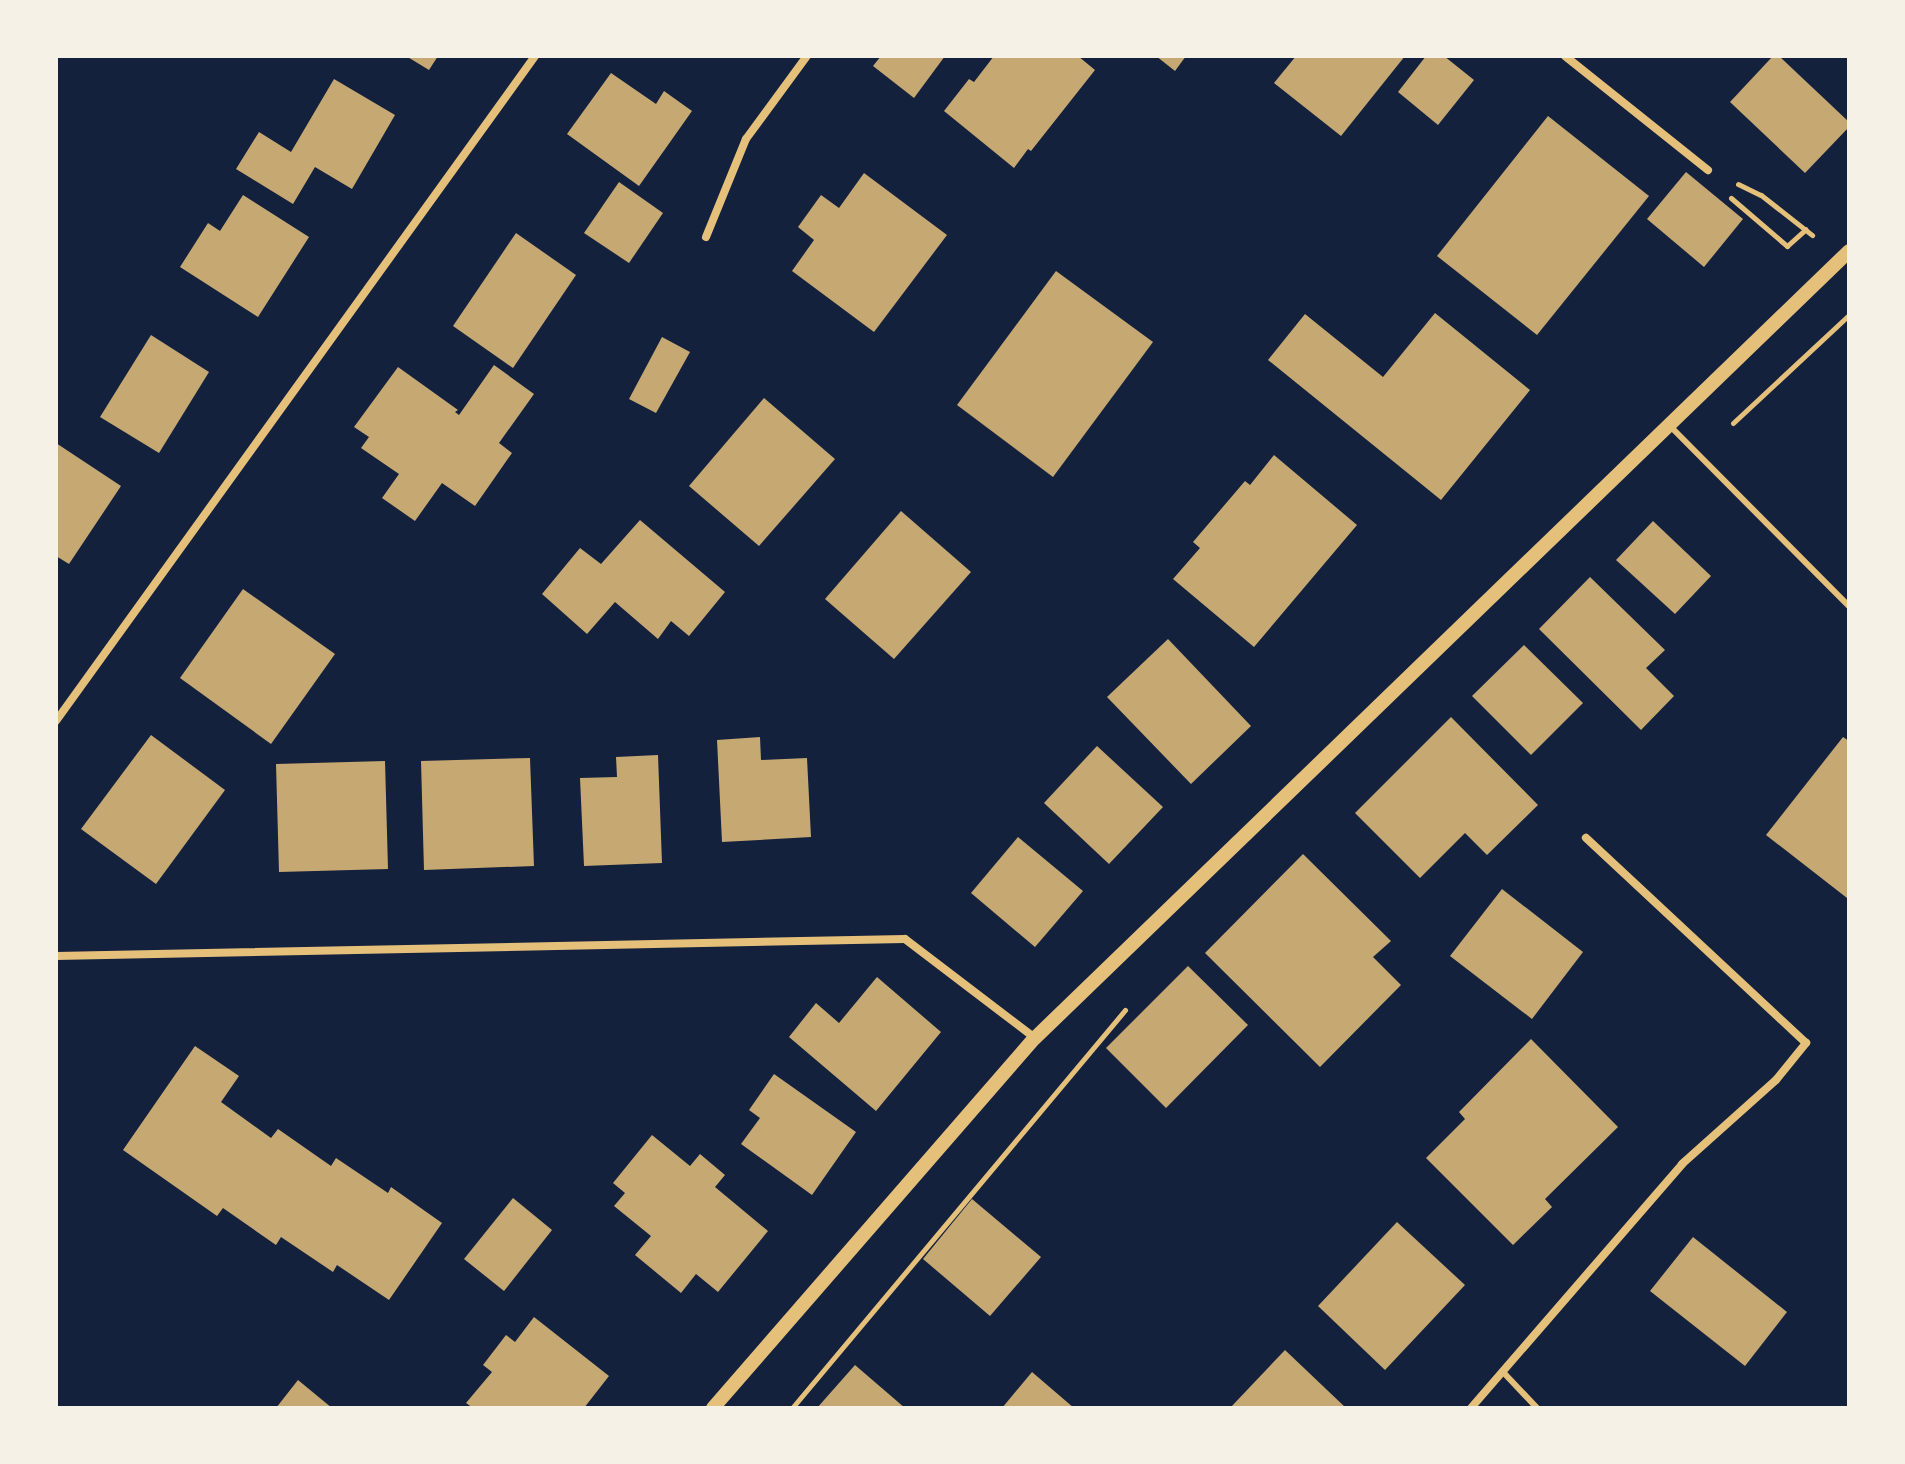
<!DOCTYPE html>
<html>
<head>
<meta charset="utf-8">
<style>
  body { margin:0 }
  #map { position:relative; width:1905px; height:1464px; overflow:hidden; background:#14213d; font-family:Cabin,sans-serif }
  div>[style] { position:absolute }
  .building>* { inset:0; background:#c6a872 }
  .path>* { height:5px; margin:-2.5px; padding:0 2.5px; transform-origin:2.5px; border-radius:2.5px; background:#e5c07b }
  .service>* { height:6px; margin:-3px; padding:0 3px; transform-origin:3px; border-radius:3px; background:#e5c07b }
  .minor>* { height:8px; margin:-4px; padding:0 4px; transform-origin:4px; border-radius:4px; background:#e5c07b }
  .tertiary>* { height:14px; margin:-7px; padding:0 7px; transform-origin:7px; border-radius:7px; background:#e5c07b }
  span { translate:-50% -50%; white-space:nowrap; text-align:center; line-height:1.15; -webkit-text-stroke:7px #f6f1e7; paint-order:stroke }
  .frame { position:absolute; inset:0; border:58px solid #f6f1e7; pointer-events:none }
</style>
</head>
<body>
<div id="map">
  <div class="building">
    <div style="clip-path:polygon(406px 56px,438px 56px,429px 70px)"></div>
    <div style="clip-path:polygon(881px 56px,945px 56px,914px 98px,873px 66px)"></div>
    <div style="clip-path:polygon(994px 56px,1078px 56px,1095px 70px,1031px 151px,1028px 149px,1014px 168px,944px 111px,969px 79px,974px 82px)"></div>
    <div style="clip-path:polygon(1156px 56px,1186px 56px,1175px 71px)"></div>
    <div style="clip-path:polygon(1296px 56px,1405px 56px,1341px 136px,1274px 83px)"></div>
    <div style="clip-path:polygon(1426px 56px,1444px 56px,1474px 80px,1438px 125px,1398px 92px)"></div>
    <div style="clip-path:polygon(1773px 56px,1779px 56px,1849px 122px,1849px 127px,1805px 173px,1730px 102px)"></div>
    <div style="clip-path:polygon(611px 73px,656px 104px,664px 91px,692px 111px,639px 186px,567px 134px)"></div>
    <div style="clip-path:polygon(334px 79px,395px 115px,352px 189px,315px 167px,293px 204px,236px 169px,259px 132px,291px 152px)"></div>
    <div style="clip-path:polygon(1548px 116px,1649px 196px,1537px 335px,1437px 256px)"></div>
    <div style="clip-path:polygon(1686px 172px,1743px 219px,1704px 267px,1647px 219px)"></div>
    <div style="clip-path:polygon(864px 173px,947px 235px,874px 332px,792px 271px,814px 240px,798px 227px,821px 195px,839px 208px)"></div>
    <div style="clip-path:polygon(619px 182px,663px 213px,629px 263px,584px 233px)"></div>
    <div style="clip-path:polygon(243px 195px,309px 237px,258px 317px,180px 267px,208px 223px,220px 231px)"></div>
    <div style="clip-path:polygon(516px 233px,576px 275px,513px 368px,453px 326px)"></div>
    <div style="clip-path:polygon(1056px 271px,1153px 342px,1053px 477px,957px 405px)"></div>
    <div style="clip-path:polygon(1435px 313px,1530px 390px,1441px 500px,1268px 360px,1305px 314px,1383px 377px)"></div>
    <div style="clip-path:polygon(151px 335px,209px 372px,159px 453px,100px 417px)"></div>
    <div style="clip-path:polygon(662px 337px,690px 352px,656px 413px,629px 399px)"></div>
    <div style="clip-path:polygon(494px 365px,534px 394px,499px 443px,512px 453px,475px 506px,442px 483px,415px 521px,382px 498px,399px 474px,361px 448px,369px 437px,354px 427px,398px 367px,458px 410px,455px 412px,459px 415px)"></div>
    <div style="clip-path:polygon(764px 398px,835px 459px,759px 546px,689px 486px)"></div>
    <div style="clip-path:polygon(56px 443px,121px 486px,69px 564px,56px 556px)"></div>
    <div style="clip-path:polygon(1274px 455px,1357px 525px,1254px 647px,1173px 579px,1200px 548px,1193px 542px,1245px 481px,1250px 485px)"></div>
    <div style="clip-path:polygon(901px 511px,971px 572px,894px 659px,825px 599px)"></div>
    <div style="clip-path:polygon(640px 520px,725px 592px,689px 636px,671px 621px,658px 639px,615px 602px,587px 634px,542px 594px,580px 548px,601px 564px)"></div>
    <div style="clip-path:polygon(1653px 521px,1711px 576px,1675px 614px,1616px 560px)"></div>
    <div style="clip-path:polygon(1590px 577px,1665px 650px,1646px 668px,1674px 696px,1641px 730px,1539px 629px)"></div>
    <div style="clip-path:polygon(243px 589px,335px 654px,271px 744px,180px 678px)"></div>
    <div style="clip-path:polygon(1168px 639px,1251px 726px,1191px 784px,1107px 697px)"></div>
    <div style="clip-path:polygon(1524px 645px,1583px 703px,1531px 755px,1472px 696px)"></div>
    <div style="clip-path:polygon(1451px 717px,1538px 805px,1487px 855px,1465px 833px,1420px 878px,1355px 813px)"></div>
    <div style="clip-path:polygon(151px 735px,225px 790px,156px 884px,81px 829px)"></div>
    <div style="clip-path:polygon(760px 737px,761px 760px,807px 758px,811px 837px,722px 842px,717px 740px)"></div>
    <div style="clip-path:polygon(1843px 737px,1849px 741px,1847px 898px,1766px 835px)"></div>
    <div style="clip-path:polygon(1097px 746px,1163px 807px,1109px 864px,1044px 803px)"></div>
    <div style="clip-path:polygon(658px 755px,662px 863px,584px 866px,580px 778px,617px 777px,616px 757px)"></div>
    <div style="clip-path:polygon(530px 758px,534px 866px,424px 870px,421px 761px)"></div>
    <div style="clip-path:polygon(385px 761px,388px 869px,279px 872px,276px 764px)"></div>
    <div style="clip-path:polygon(1018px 837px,1083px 891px,1035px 947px,971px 893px)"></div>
    <div style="clip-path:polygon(1303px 854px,1391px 941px,1373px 957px,1401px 985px,1320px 1067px,1205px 953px)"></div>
    <div style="clip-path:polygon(1502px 889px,1583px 952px,1532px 1019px,1450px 956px)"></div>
    <div style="clip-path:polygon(1188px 966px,1248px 1025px,1166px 1108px,1106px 1048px)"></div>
    <div style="clip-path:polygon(877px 977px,941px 1032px,876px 1111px,789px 1037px,816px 1003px,839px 1023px)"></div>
    <div style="clip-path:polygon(1531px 1039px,1618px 1127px,1545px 1199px,1552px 1207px,1513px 1245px,1426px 1158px,1465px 1119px,1459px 1112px)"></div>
    <div style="clip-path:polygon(195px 1046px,239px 1076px,221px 1102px,271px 1138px,278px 1129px,331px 1166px,336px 1158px,388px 1193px,391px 1187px,442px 1223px,389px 1300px,337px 1265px,333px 1272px,281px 1237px,276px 1245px,223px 1208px,217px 1216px,123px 1150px)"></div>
    <div style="clip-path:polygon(774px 1074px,856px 1132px,812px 1195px,741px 1144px,760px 1118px,749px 1110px)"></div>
    <div style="clip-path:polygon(652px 1135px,690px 1166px,700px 1154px,725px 1175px,715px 1187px,768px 1231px,718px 1292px,696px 1274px,681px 1293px,635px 1255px,651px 1236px,614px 1206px,625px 1193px,613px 1183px)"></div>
    <div style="clip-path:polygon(513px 1198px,552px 1230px,504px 1291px,464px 1259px)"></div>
    <div style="clip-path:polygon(972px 1199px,1041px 1257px,990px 1316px,923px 1259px)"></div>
    <div style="clip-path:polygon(1397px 1222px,1465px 1285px,1385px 1370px,1318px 1306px)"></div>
    <div style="clip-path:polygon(1693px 1237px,1787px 1312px,1745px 1366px,1650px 1291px)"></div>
    <div style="clip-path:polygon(534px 1317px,609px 1376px,584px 1408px,473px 1408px,466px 1403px,492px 1372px,483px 1365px,506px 1335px,515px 1342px)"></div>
    <div style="clip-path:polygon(1285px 1350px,1346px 1408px,1230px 1408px)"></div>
    <div style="clip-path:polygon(855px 1365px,905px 1408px,817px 1408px)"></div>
    <div style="clip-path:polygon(1032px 1372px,1074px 1408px,1002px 1408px)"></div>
    <div style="clip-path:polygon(298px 1380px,332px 1408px,276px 1408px)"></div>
  </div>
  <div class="path">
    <div style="left:1738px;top:184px;width:25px;rotate:26deg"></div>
    <div style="left:1761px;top:195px;width:65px;rotate:38.1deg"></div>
    <div style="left:1731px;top:198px;width:74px;rotate:40.6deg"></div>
    <div style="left:1787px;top:246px;width:25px;rotate:-42deg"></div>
    <div style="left:1733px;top:423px;width:158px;rotate:-43deg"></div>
    <div style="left:792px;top:1408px;width:519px;rotate:-50.08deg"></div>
  </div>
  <div class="service">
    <div style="left:1669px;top:425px;width:255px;rotate:45.2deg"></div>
    <div style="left:1503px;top:1372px;width:50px;rotate:46.6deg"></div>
  </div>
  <div class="minor">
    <div style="left:1565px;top:56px;width:183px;rotate:38.6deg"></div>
    <div style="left:706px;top:237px;width:106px;rotate:-67.8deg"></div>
    <div style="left:746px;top:139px;width:103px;rotate:-53.7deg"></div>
    <div style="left:56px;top:721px;width:820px;rotate:-54.23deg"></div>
    <div style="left:56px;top:956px;width:849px;rotate:-1.15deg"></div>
    <div style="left:905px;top:939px;width:163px;rotate:37.3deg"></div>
    <div style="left:1471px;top:1408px;width:323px;rotate:-49.1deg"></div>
    <div style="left:1682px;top:1164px;width:126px;rotate:-41.8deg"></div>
    <div style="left:1776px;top:1080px;width:48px;rotate:-51deg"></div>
    <div style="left:1806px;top:1043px;width:301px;rotate:-137deg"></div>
  </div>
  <div class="tertiary">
    <div style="left:713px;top:1408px;width:490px;rotate:-49deg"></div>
    <div style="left:1035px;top:1038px;width:1132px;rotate:-44.03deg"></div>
  </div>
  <div class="frame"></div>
</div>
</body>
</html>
